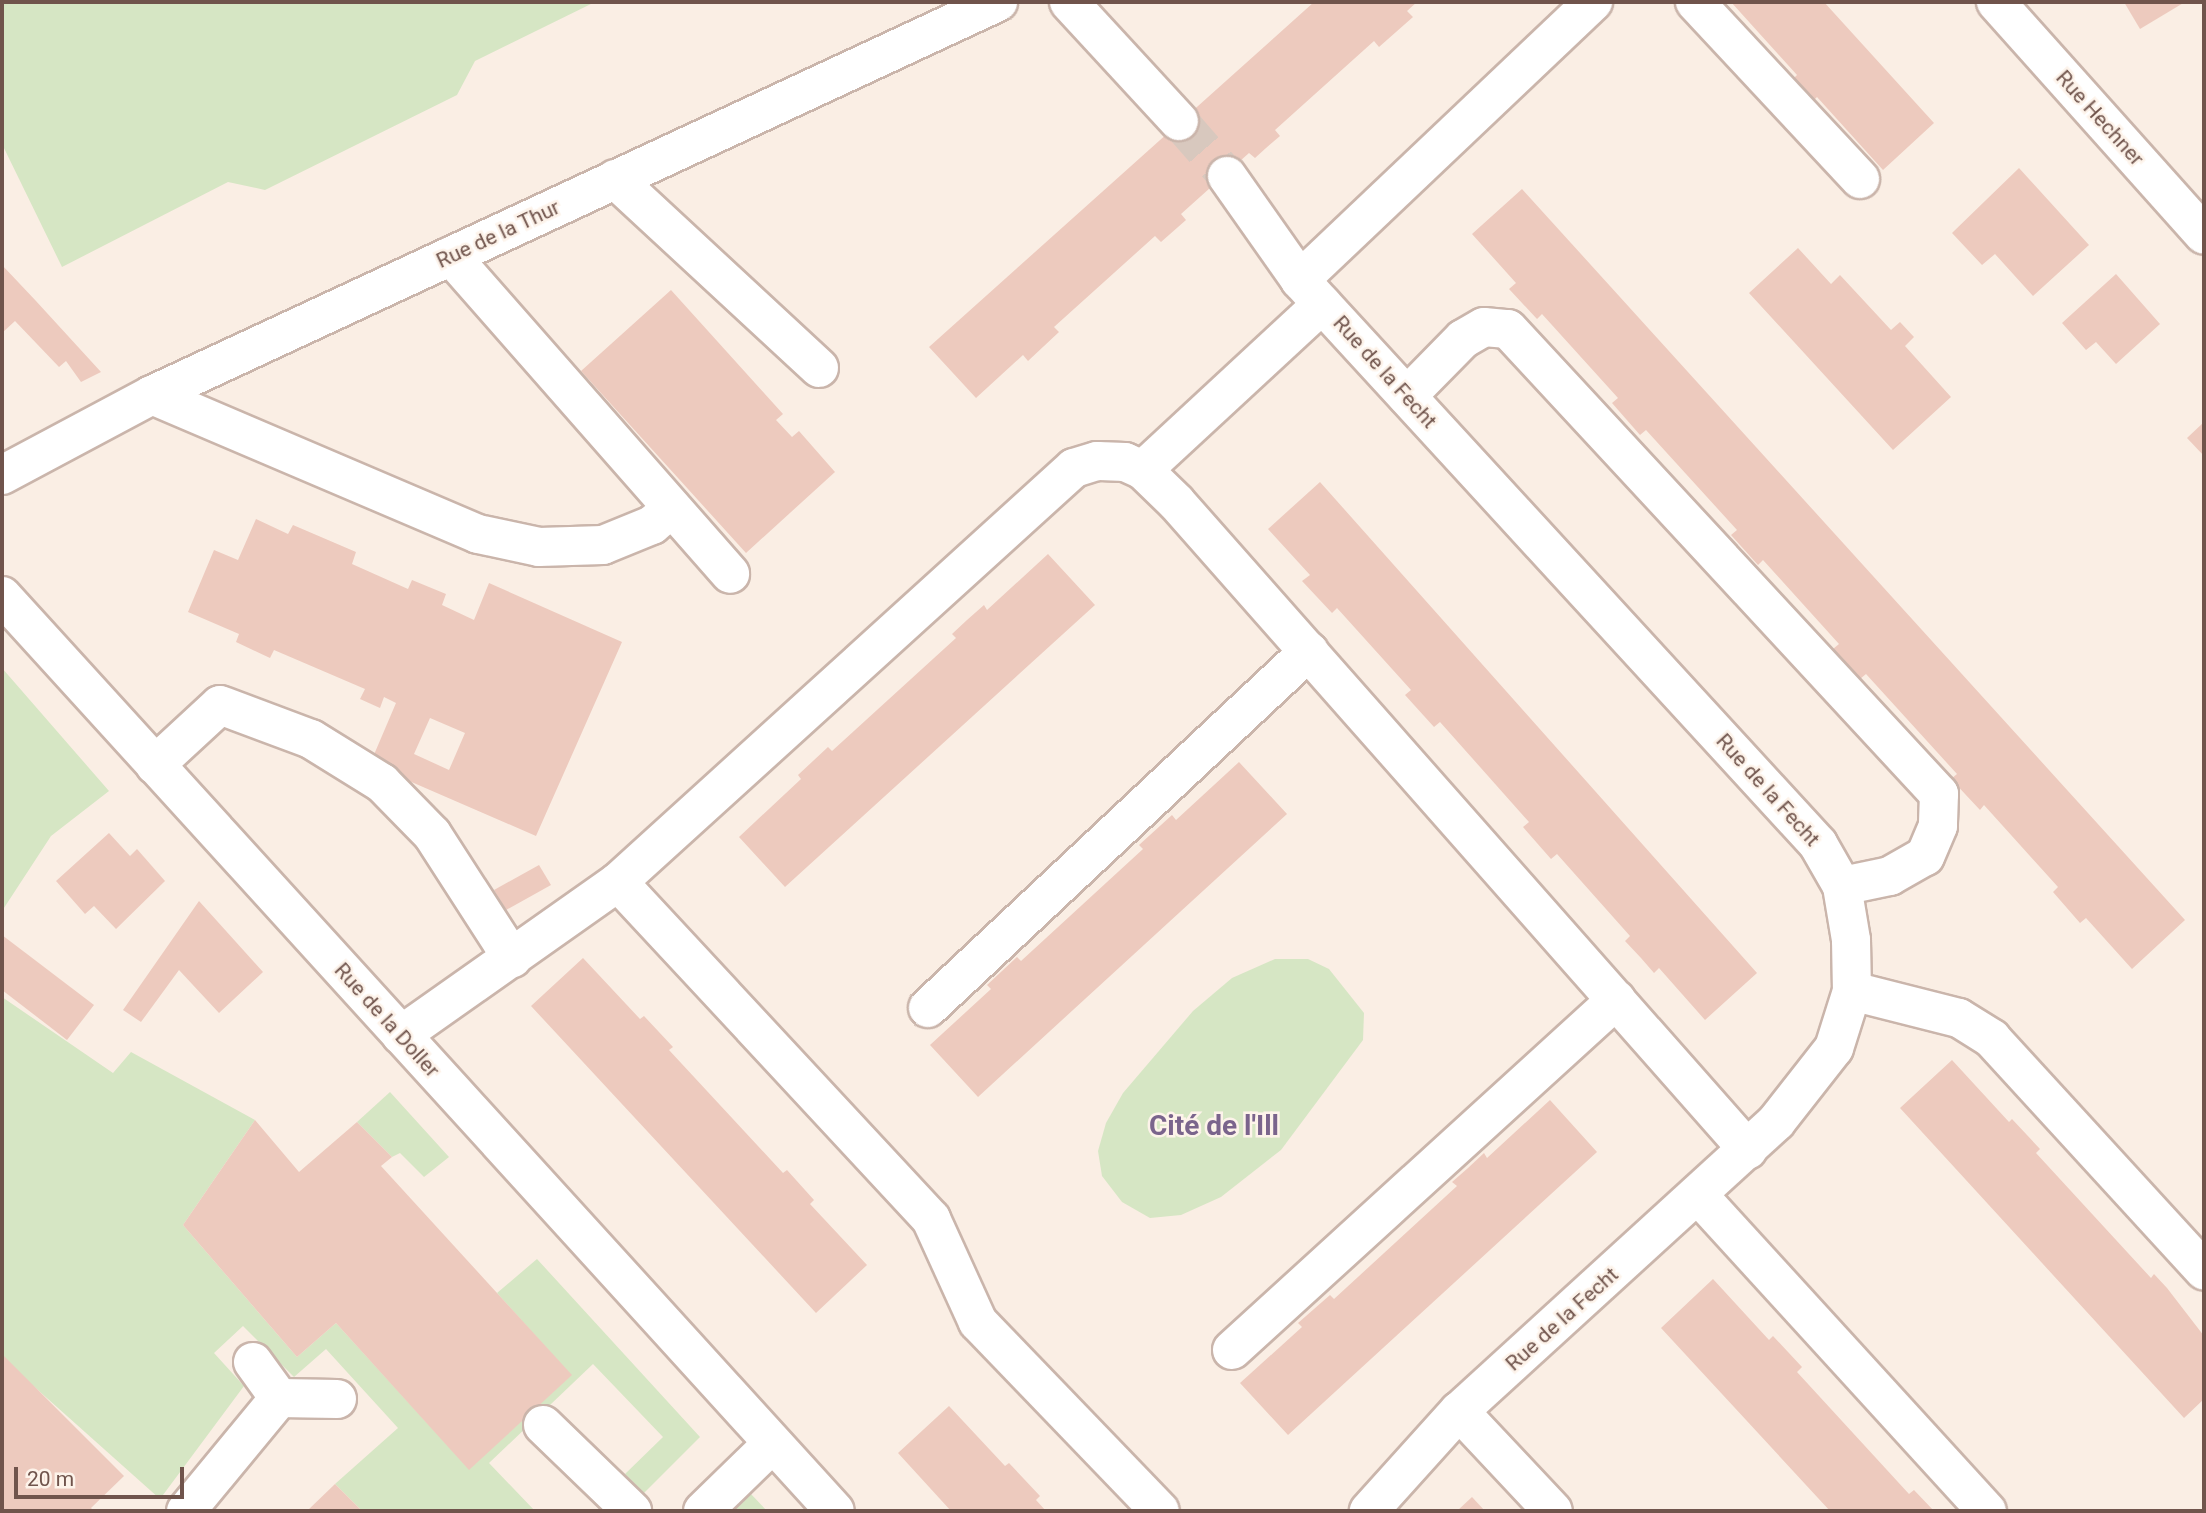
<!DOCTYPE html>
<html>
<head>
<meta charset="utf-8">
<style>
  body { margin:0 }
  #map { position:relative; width:2206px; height:1513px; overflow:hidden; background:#faeee4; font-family:Roboto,sans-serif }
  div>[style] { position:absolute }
  .green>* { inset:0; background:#d6e6c4 }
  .building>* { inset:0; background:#edcabe }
  .minor-tunnel>* { height:38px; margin-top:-19px; transform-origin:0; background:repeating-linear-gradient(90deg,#d8c8be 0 38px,transparent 0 57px) }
  .roads { filter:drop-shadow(2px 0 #cab5ab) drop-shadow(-2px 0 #cab5ab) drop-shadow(0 2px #cab5ab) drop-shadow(0 -2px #cab5ab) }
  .minor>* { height:38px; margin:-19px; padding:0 19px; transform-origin:19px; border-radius:19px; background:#fff }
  span { translate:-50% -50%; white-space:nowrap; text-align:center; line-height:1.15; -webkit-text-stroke:5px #fdf3ea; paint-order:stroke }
  .street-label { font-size:21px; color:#70544c }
  .district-label { font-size:28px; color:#7a648c; font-weight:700 }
  .frame { position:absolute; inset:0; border:4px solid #70544c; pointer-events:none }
  .scale { position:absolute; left:14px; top:1467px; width:170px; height:32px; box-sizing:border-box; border:4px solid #70544c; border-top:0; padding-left:9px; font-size:21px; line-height:24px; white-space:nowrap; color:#70544c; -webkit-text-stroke:5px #fdf3ea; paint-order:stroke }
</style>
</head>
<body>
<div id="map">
  <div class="green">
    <div style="clip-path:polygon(2px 2px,595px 2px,475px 61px,457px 95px,265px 190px,228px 182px,62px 267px,2px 144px)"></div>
    <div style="clip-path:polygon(2px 668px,109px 791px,51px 836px,2px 911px)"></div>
    <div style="clip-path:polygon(1275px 959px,1308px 959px,1329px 969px,1364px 1013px,1363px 1040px,1281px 1150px,1221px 1197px,1181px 1215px,1150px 1218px,1122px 1202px,1102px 1176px,1098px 1151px,1106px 1123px,1123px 1093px,1193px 1011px,1232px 978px)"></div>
    <div style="clip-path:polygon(2px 997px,113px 1073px,131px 1052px,255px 1120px,183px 1225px,297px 1357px,336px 1323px,469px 1469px,571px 1375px,497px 1293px,537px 1259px,700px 1437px,644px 1493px,625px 1474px,663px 1437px,593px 1364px,489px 1463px,535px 1511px,362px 1511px,335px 1484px,398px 1428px,326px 1349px,294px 1377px,243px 1326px,214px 1353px,244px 1386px,160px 1499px,2px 1358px)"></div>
    <div style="clip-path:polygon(390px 1092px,449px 1157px,424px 1177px,400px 1153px,392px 1157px,357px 1122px)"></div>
    <div style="clip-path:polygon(751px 1494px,767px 1511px,730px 1511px)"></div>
  </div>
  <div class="building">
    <div style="clip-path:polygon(1314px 2px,1417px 2px,1407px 11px,1413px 17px,1379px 47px,1374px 41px,1275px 130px,1280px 136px,1266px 148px,1255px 158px,1249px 153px,1181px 214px,1186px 220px,1161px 242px,1155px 236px,1054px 327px,1059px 332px,1028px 361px,1023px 355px,976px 398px,929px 347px)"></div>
    <div style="clip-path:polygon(1731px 2px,1824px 2px,1934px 123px,1883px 170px,1817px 97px,1813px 101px,1793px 79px,1797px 75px)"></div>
    <div style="clip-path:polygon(2124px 2px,2185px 2px,2140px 29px)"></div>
    <div style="clip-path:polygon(2019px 168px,2089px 245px,2033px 296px,1995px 254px,1982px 265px,1952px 233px)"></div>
    <div style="clip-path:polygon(1522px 189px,2185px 920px,2132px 969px,2086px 918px,2080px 923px,2053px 892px,2058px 887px,1984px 805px,1980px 810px,1951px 779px,1957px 774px,1866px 674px,1860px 679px,1833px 649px,1839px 644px,1763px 560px,1758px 565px,1731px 535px,1737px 530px,1646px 430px,1640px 435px,1612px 403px,1618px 398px,1542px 314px,1537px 319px,1509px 289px,1516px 283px,1472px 234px)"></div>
    <div style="clip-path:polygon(1798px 248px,1831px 284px,1840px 275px,1891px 330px,1900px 322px,1914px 337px,1905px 346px,1951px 397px,1893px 450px,1749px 293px)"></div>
    <div style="clip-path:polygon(2px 265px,36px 301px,101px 372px,81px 382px,66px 361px,59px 367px,15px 321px,2px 333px)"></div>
    <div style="clip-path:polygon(2116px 274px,2160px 324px,2116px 364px,2096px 342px,2086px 350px,2062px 323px)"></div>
    <div style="clip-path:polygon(671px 290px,783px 414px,776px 420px,792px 437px,799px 431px,835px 472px,746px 553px,581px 371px)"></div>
    <div style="clip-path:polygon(2204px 422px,2204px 456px,2187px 438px)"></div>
    <div style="clip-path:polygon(1320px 482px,1757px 973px,1705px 1020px,1659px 968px,1654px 973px,1641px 958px,1625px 941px,1630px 936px,1557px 854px,1551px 859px,1523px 827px,1529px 822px,1440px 722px,1434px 727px,1405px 695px,1411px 690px,1337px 608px,1332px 613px,1302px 581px,1310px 575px,1268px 529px)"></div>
    <div style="clip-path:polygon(evenodd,256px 519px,288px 534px,293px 525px,356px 552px,352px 564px,408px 589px,412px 580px,446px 594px,442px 605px,474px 620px,489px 583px,622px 642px,536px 836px,370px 764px,396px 703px,384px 697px,380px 708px,360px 699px,365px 689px,274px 650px,270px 658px,236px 642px,239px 634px,188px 612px,214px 550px,238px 560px,256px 519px,430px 718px,465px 733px,449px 770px,414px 754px,430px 718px)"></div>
    <div style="clip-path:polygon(1048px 554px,1095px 605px,785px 887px,739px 837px,801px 779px,798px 775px,828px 747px,832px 751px,956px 638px,952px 634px,967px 620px,984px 605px,987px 610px)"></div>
    <div style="clip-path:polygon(1239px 762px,1287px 814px,978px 1097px,930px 1045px,991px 989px,987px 985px,1017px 957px,1021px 961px,1143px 849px,1139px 845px,1172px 815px,1176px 820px)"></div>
    <div style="clip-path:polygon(109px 833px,130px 856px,137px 849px,165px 881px,116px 929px,94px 906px,85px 914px,56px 881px)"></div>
    <div style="clip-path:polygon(539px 865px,551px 885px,506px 910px,494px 890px)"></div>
    <div style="clip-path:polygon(199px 901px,263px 972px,219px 1013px,179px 970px,141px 1022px,123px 1010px)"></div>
    <div style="clip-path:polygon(2px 935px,94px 1005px,67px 1040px,2px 990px)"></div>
    <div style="clip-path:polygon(583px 958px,640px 1019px,644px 1016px,673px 1047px,669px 1050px,783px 1173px,787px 1170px,814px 1200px,810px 1204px,867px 1265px,816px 1313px,531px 1006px)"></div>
    <div style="clip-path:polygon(1952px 1060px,2009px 1122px,2012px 1119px,2040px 1149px,2036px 1153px,2151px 1278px,2154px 1274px,2167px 1288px,2204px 1336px,2204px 1399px,2184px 1418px,1900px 1108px)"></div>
    <div style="clip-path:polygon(1550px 1100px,1597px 1152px,1288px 1435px,1240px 1383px,1302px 1327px,1298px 1323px,1330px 1295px,1334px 1299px,1457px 1186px,1452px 1182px,1468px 1168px,1484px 1153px,1487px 1158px)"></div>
    <div style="clip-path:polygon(255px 1120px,299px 1172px,357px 1122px,392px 1157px,381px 1166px,572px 1375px,469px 1470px,336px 1323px,297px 1357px,183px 1225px)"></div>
    <div style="clip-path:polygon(1713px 1279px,1769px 1340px,1773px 1336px,1802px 1367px,1797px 1372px,1909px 1494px,1914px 1490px,1934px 1511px,1830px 1511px,1661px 1328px)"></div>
    <div style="clip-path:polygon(4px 1356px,124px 1476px,91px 1508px,94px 1511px,2px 1511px)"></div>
    <div style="clip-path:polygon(949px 1406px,1005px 1466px,1009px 1463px,1040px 1496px,1036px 1500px,1046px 1511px,951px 1511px,898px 1453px)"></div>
    <div style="clip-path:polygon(335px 1484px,362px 1511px,307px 1511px)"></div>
    <div style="clip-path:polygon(1472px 1497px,1485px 1511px,1457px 1511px)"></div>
  </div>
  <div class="minor-tunnel">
    <div style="left:1179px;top:121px;width:73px;rotate:48.9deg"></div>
  </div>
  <div class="roads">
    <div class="minor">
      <div style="left:1069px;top:2px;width:162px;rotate:47.3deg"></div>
      <div style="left:1695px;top:2px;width:242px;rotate:47deg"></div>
      <div style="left:1996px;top:2px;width:312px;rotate:48.2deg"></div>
      <div style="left:1227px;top:176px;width:127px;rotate:54.9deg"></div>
      <div style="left:1300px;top:280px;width:766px;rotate:47.43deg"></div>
      <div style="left:1818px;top:844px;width:48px;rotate:60.3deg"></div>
      <div style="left:1842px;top:886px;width:55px;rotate:80.5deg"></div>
      <div style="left:1851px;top:940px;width:51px;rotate:88.9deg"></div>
      <div style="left:1852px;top:991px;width:60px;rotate:107.5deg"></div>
      <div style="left:1834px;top:1048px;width:94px;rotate:128.1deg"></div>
      <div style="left:1776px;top:1122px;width:429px;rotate:137.6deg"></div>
      <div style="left:1459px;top:1411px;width:135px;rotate:132deg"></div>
      <div style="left:615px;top:179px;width:278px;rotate:42.8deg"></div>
      <div style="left:451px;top:256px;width:423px;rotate:48.7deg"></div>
      <div style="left:1300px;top:280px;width:404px;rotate:-43.5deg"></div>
      <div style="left:152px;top:395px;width:354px;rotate:23.1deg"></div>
      <div style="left:478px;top:534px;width:62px;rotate:12deg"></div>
      <div style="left:539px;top:547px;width:64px;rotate:-1.8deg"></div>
      <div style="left:603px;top:545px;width:53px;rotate:-22.2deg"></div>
      <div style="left:652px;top:525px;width:26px;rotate:-40deg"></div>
      <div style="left:1407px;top:396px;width:80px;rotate:-45.5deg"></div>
      <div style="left:1463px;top:339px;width:24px;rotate:-30deg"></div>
      <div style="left:1484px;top:327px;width:24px;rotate:5deg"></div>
      <div style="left:1508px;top:329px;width:634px;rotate:47.17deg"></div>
      <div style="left:1939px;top:794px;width:32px;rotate:92deg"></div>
      <div style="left:1938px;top:826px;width:33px;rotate:113deg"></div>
      <div style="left:1925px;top:856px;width:40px;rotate:150.3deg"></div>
      <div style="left:1890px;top:876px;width:49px;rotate:168.2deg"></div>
      <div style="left:1143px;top:470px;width:244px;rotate:-42.8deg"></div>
      <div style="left:2px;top:475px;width:170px;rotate:-28.1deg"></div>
      <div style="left:152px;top:395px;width:933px;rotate:-24.92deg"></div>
      <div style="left:2px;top:596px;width:1237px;rotate:47.69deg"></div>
      <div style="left:155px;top:765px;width:88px;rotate:-42.7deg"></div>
      <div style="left:220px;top:705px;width:97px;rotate:20.5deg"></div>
      <div style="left:311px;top:739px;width:84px;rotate:31.8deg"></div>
      <div style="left:382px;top:783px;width:71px;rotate:45.6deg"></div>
      <div style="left:432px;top:834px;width:148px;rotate:57.2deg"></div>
      <div style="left:618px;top:882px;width:460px;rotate:47.1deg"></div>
      <div style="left:931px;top:1219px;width:113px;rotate:65.5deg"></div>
      <div style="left:978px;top:1322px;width:262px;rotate:46.1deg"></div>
      <div style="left:1852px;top:991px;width:110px;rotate:14.2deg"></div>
      <div style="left:1959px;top:1018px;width:39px;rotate:32deg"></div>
      <div style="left:1992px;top:1039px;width:314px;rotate:47.5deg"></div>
      <div style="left:928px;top:1008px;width:522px;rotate:-43.14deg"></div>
      <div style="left:401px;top:1035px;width:266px;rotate:-35.2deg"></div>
      <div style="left:618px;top:882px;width:616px;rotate:-42.24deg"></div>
      <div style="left:1074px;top:468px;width:24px;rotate:-17deg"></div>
      <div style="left:1097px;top:461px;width:28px;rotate:2deg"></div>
      <div style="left:1125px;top:462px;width:20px;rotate:24deg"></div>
      <div style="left:1143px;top:470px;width:46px;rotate:44.1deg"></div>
      <div style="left:1176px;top:502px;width:864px;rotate:48.56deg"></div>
      <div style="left:1699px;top:1196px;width:427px;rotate:47.6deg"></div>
      <div style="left:1232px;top:1350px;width:520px;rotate:-42.35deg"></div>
      <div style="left:253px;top:1362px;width:44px;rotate:54.2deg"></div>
      <div style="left:1459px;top:1411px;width:137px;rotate:46.8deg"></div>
      <div style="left:543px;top:1425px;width:124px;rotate:44deg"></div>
      <div style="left:186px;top:1511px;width:146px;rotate:-50.5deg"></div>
      <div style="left:279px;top:1398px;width:58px;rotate:1deg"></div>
      <div style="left:703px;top:1511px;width:96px;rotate:-44.2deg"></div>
    </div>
  </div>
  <div class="street-label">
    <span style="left:2100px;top:118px;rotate:48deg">Rue Hechner</span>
    <span style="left:498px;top:234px;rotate:-25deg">Rue de la Thur</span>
    <span style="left:1385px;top:372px;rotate:48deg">Rue de la Fecht</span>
    <span style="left:1768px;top:790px;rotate:48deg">Rue de la Fecht</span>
    <span style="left:387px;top:1020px;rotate:48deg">Rue de la Doller</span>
    <span style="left:1562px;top:1319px;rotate:-42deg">Rue de la Fecht</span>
  </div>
  <div class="district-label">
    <span style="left:1214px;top:1126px">Cité de l'Ill</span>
  </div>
  <div class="frame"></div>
  <div class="scale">20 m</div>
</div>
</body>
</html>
